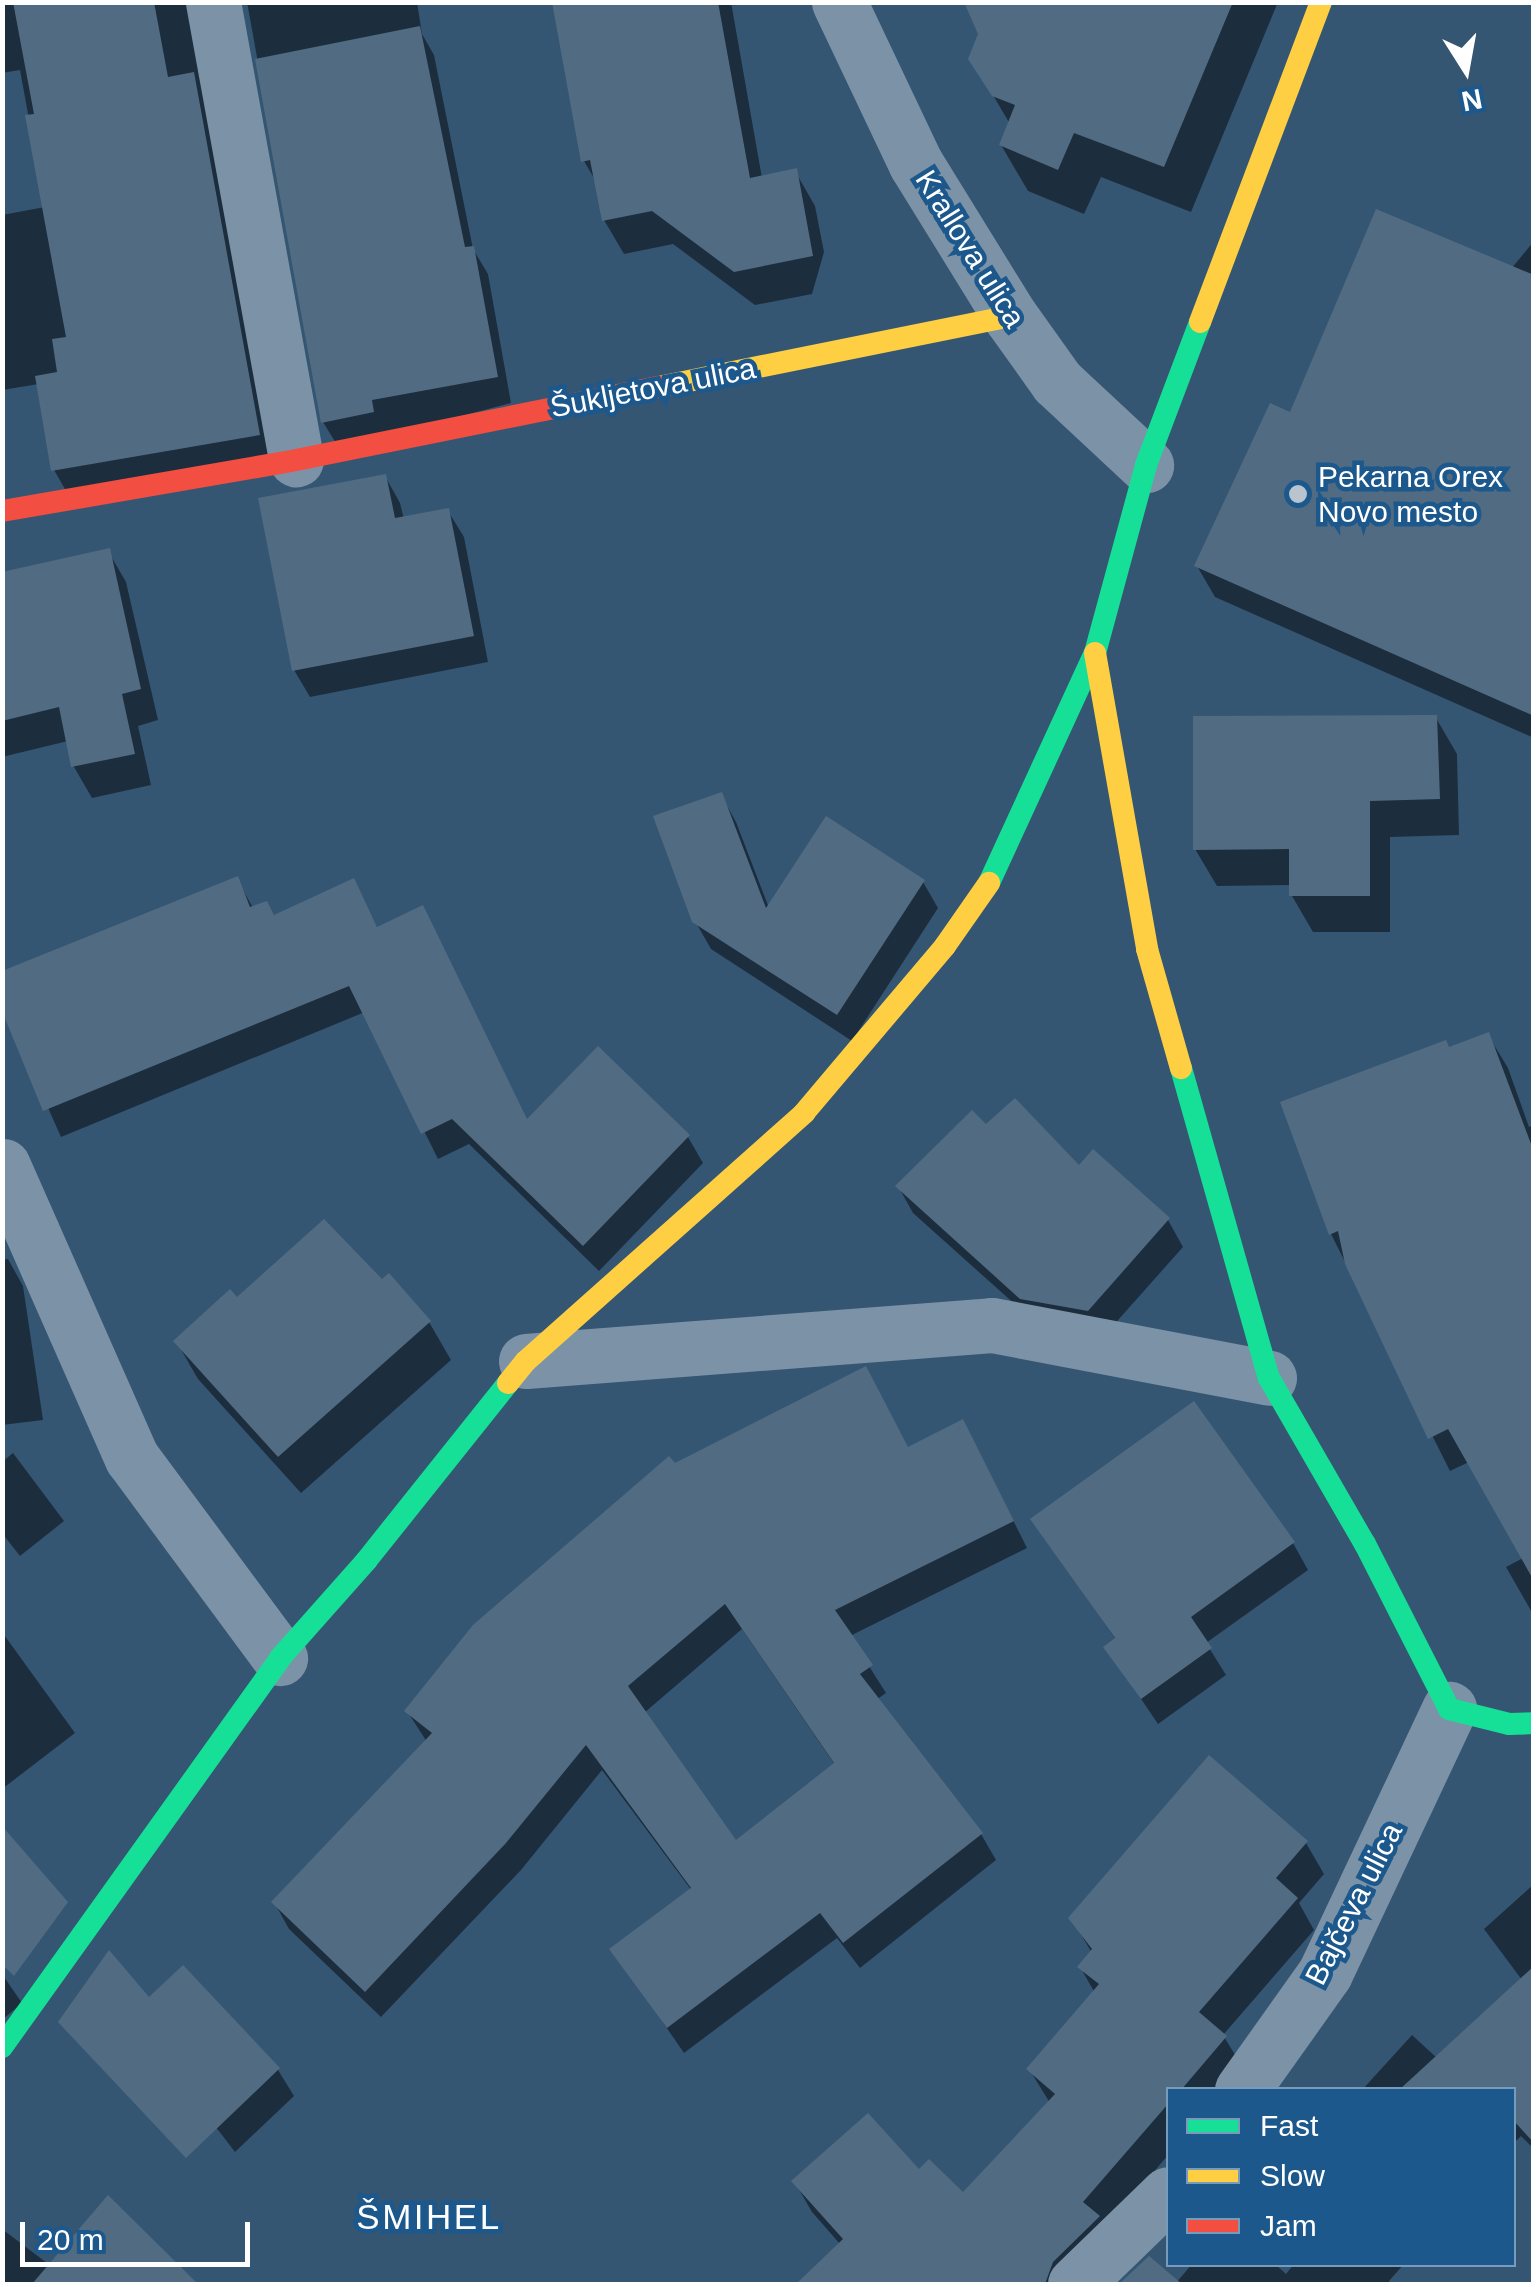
<!DOCTYPE html>
<html>
<head>
<meta charset="utf-8">
<style>
  body { margin:0 }
  #map { position:relative; width:1536px; height:2287px; overflow:hidden; background:#355673; font-family:Arial,sans-serif }
  div>[style] { position:absolute }
  .shadow>* { inset:0; background:#0007 }
  .building>* { inset:0; background:#516c82 }
  .street>* { height:55px; margin:-27.5px; padding:0 27.5px; transform-origin:27.5px; border-radius:27.5px; background:#7c93a7 }
  .fast>* { height:22px; margin:-11px; padding:0 11px; transform-origin:11px; border-radius:11px; background:#16e098 }
  .slow>* { height:22px; margin:-11px; padding:0 11px; transform-origin:11px; border-radius:11px; background:#ffcf43 }
  .jam>* { height:22px; margin:-11px; padding:0 11px; transform-origin:11px; border-radius:11px; background:#f24e42 }
  .dots>* { width:28px; height:28px; translate:-50% -50%; box-sizing:border-box; border:5px solid #1c588c; border-radius:50% }
  span { translate:-50% -50%; white-space:nowrap; text-align:center; line-height:1.15; -webkit-text-stroke:9px #1c588c; paint-order:stroke }
  .street-label { font-size:30px; color:#fff }
  .poi-label { font-size:30px; color:#fff }
  .left { translate:0 -50%; text-align:left }
  .quarter-label { font-size:35px; color:#fff; letter-spacing:2.5px }
  .frame { position:absolute; inset:0; border:5px solid #fff; pointer-events:none }
  .legend { position:absolute; left:1166px; top:2087px; width:350px; height:180px; box-sizing:border-box; background:#1c588c; border:2px solid #779bba; margin:0; padding:12px 18px; list-style:none; font-size:30px; color:#fff }
  .legend li { display:flex; align-items:center; gap:20px; height:50px }
  .legend b { width:50px; border:2px solid #779bba }
  .north { position:absolute; left:1416px; top:20px; width:100px; height:100px; -webkit-text-stroke:8px #1c588c; paint-order:stroke; rotate:169deg; font-size:28px; font-weight:700; line-height:40px; text-align:center; color:#fff }
  .north::after { content:''; display:block; margin:auto; width:35px; height:45px; background:#fff; clip-path:polygon(50% 0,100% 100%,50% 72%,0 100%) }
  .scale { position:absolute; left:20px; top:2222px; width:230px; height:45px; box-sizing:border-box; border:5px solid #fff; border-top:0; padding-left:12px; font-size:30px; line-height:35px; white-space:nowrap; color:#fff; -webkit-text-stroke:8px #1c588c; paint-order:stroke }
</style>
</head>
<body>
<div id="map">
  <div class="shadow">
    <div style="clip-path:polygon(2px 2px,211px 2px,273px 461px,69px 496px,54px 470px,39px 384px,2px 390px,2px 215px,45px 207px,20px 70px,2px 73px)"></div>
    <div style="clip-path:polygon(417px 2px,422px 34px,434px 55px,473px 249px,488px 274px,511px 403px,339px 448px,323px 422px,247px 2px)"></div>
    <div style="clip-path:polygon(731px 2px,762px 178px,795px 171px,815px 206px,824px 252px,812px 294px,755px 305px,673px 244px,624px 254px,604px 220px,598px 185px,584px 161px,578px 3px)"></div>
    <div style="clip-path:polygon(978px 2px,1278px 2px,1191px 212px,1101px 177px,1084px 214px,1028px 191px,1001px 145px,1010px 124px,971px 58px,981px 34px)"></div>
    <div style="clip-path:polygon(1534px 241px,1534px 738px,1215px 597px,1197px 566px,1291px 415px,1511px 269px)"></div>
    <div style="clip-path:polygon(385px 476px,400px 503px,404px 519px,448px 511px,464px 537px,488px 662px,310px 697px,294px 670px)"></div>
    <div style="clip-path:polygon(108px 551px,126px 582px,158px 720px,138px 726px,151px 785px,92px 798px,74px 767px,68px 741px,2px 757px,2px 574px)"></div>
    <div style="clip-path:polygon(1436px 718px,1457px 754px,1459px 835px,1390px 837px,1390px 932px,1313px 932px,1292px 896px,1292px 885px,1217px 886px,1195px 849px)"></div>
    <div style="clip-path:polygon(721px 795px,736px 822px,769px 908px,923px 882px,938px 908px,852px 1041px,711px 949px,695px 921px)"></div>
    <div style="clip-path:polygon(237px 879px,253px 908px,274px 918px,353px 881px,378px 929px,528px 1122px,688px 1137px,703px 1163px,599px 1271px,469px 1144px,438px 1159px,365px 1012px,61px 1137px,2px 1004px)"></div>
    <div style="clip-path:polygon(1488px 1035px,1508px 1068px,1529px 1127px,1534px 1125px,1534px 1616px,1506px 1567px,1523px 1558px,1469px 1462px,1450px 1471px,1331px 1234px,1449px 1050px)"></div>
    <div style="clip-path:polygon(986px 1128px,1079px 1168px,1168px 1220px,1183px 1247px,1103px 1337px,1038px 1325px,913px 1213px,898px 1186px)"></div>
    <div style="clip-path:polygon(8px 1259px,23px 1286px,43px 1420px,2px 1425px,2px 1260px)"></div>
    <div style="clip-path:polygon(382px 1283px,429px 1322px,451px 1360px,301px 1493px,198px 1379px,176px 1341px,237px 1301px)"></div>
    <div style="clip-path:polygon(evenodd,977px 1448px,1027px 1548px,850px 1636px,886px 1693px,876px 1700px,981px 1834px,996px 1860px,860px 1968px,837px 1938px,684px 2053px,613px 1950px,692px 1891px,602px 1770px,521px 1870px,381px 2017px,289px 1929px,274px 1902px,427px 1742px,407px 1711px,674px 1466px,977px 1448px,742px 1629px,835px 1765px,735px 1843px,644px 1713px,742px 1629px)"></div>
    <div style="clip-path:polygon(13px 1453px,64px 1521px,20px 1556px,2px 1533px,2px 1462px)"></div>
    <div style="clip-path:polygon(1033px 1520px,1293px 1543px,1308px 1570px,1206px 1643px,1226px 1675px,1158px 1724px,1106px 1647px,1116px 1640px)"></div>
    <div style="clip-path:polygon(2px 1632px,75px 1733px,2px 1789px)"></div>
    <div style="clip-path:polygon(1306px 1843px,1324px 1874px,1299px 1903px,1314px 1930px,1223px 2035px,1243px 2068px,1225px 2090px,1168px 2090px,1168px 2155px,1059px 2284px,799px 2284px,840px 2244px,812px 2212px,794px 2181px,919px 2173px,963px 2195px,1050px 2103px,1029px 2069px,1095px 1993px,1080px 1967px,1092px 1953px,1071px 1918px)"></div>
    <div style="clip-path:polygon(1534px 1884px,1534px 2149px,1521px 2136px,1514px 2143px,1514px 2090px,1362px 2090px,1412px 2035px,1437px 2058px,1522px 1980px,1484px 1929px)"></div>
    <div style="clip-path:polygon(2px 1974px,22px 2003px,2px 2020px)"></div>
    <div style="clip-path:polygon(150px 2041px,278px 2070px,294px 2096px,235px 2152px)"></div>
    <div style="clip-path:polygon(2px 2229px,51px 2266px,179px 2269px,188px 2284px,2px 2284px)"></div>
    <div style="clip-path:polygon(1149px 2260px,1176px 2283px,1192px 2264px,1275px 2264px,1286px 2274px,1294px 2264px,1404px 2264px,1389px 2281px,1392px 2284px,1123px 2284px)"></div>
  </div>
  <div class="building">
    <div style="clip-path:polygon(13px 2px,154px 2px,168px 77px,194px 72px,260px 435px,51px 471px,35px 376px,57px 372px,52px 339px,66px 337px,25px 115px,34px 114px)"></div>
    <div style="clip-path:polygon(552px 2px,718px 2px,750px 178px,797px 168px,813px 256px,734px 272px,652px 211px,602px 221px,590px 160px,581px 162px)"></div>
    <div style="clip-path:polygon(964px 2px,1233px 2px,1164px 167px,1074px 133px,1058px 170px,999px 145px,1015px 105px,992px 96px,968px 59px,978px 34px)"></div>
    <div style="clip-path:polygon(420px 26px,465px 247px,474px 246px,498px 377px,372px 400px,374px 412px,321px 423px,255px 59px)"></div>
    <div style="clip-path:polygon(1376px 209px,1534px 275px,1534px 716px,1194px 566px,1270px 403px,1290px 412px)"></div>
    <div style="clip-path:polygon(386px 474px,395px 518px,449px 508px,474px 636px,292px 671px,258px 498px)"></div>
    <div style="clip-path:polygon(110px 548px,141px 689px,122px 694px,135px 754px,71px 767px,59px 707px,2px 721px,2px 572px)"></div>
    <div style="clip-path:polygon(1437px 715px,1440px 799px,1370px 801px,1370px 896px,1289px 896px,1289px 849px,1193px 850px,1193px 716px)"></div>
    <div style="clip-path:polygon(722px 792px,766px 908px,826px 816px,925px 880px,837px 1015px,692px 922px,653px 816px)"></div>
    <div style="clip-path:polygon(238px 876px,250px 907px,267px 901px,274px 915px,354px 878px,377px 927px,423px 905px,527px 1119px,598px 1046px,690px 1135px,583px 1246px,452px 1119px,421px 1134px,349px 986px,43px 1111px,2px 1011px,2px 971px)"></div>
    <div style="clip-path:polygon(1489px 1032px,1534px 1152px,1534px 1581px,1448px 1429px,1428px 1439px,1345px 1264px,1338px 1231px,1329px 1235px,1280px 1102px,1446px 1040px,1449px 1047px)"></div>
    <div style="clip-path:polygon(1015px 1098px,1079px 1165px,1093px 1149px,1170px 1218px,1088px 1311px,1020px 1299px,895px 1186px,972px 1110px,986px 1124px)"></div>
    <div style="clip-path:polygon(324px 1219px,382px 1279px,389px 1273px,431px 1321px,278px 1457px,173px 1341px,230px 1289px,237px 1297px)"></div>
    <div style="clip-path:polygon(evenodd,866px 1366px,908px 1447px,963px 1419px,1014px 1521px,835px 1610px,873px 1665px,860px 1674px,983px 1833px,843px 1943px,820px 1913px,667px 2028px,609px 1949px,691px 1888px,586px 1745px,506px 1843px,365px 1992px,271px 1902px,432px 1733px,404px 1711px,473px 1625px,669px 1456px,675px 1463px,866px 1366px,725px 1604px,834px 1763px,736px 1840px,628px 1686px,725px 1604px)"></div>
    <div style="clip-path:polygon(1194px 1401px,1295px 1542px,1191px 1617px,1212px 1648px,1141px 1699px,1103px 1647px,1115px 1638px,1030px 1519px)"></div>
    <div style="clip-path:polygon(1209px 1755px,1308px 1841px,1276px 1878px,1298px 1898px,1199px 2012px,1227px 2036px,1181px 2090px,1168px 2090px,1168px 2104px,1083px 2202px,1100px 2216px,1053px 2262px,1045px 2284px,796px 2284px,843px 2239px,791px 2181px,868px 2113px,919px 2169px,929px 2159px,963px 2192px,1055px 2094px,1026px 2069px,1099px 1984px,1077px 1967px,1092px 1949px,1068px 1918px)"></div>
    <div style="clip-path:polygon(2px 1826px,68px 1902px,14px 1976px,2px 1964px)"></div>
    <div style="clip-path:polygon(109px 1950px,149px 1997px,183px 1965px,280px 2068px,186px 2158px,58px 2022px)"></div>
    <div style="clip-path:polygon(1534px 1966px,1534px 2143px,1514px 2121px,1514px 2090px,1399px 2090px)"></div>
    <div style="clip-path:polygon(108px 2195px,198px 2284px,32px 2284px)"></div>
    <div style="clip-path:polygon(1149px 2256px,1182px 2284px,1119px 2284px)"></div>
  </div>
  <div class="street">
    <div style="left:213px;top:2px;width:465px;rotate:79.7deg"></div>
    <div style="left:839px;top:2px;width:179px;rotate:64.6deg"></div>
    <div style="left:916px;top:164px;width:179px;rotate:58.3deg"></div>
    <div style="left:1010px;top:316px;width:81px;rotate:54.5deg"></div>
    <div style="left:1057px;top:382px;width:122px;rotate:43deg"></div>
    <div style="left:3px;top:1166px;width:319px;rotate:66.2deg"></div>
    <div style="left:132px;top:1458px;width:249px;rotate:53.5deg"></div>
    <div style="left:526px;top:1361px;width:467px;rotate:-4.4deg"></div>
    <div style="left:992px;top:1325px;width:282px;rotate:10.8deg"></div>
    <div style="left:1242px;top:2090px;width:143px;rotate:-54.6deg"></div>
    <div style="left:1325px;top:1973px;width:292px;rotate:-64.8deg"></div>
    <div style="left:1075px;top:2284px;width:129px;rotate:-44.1deg"></div>
  </div>
  <div class="fast">
    <div style="left:989px;top:883px;width:253px;rotate:-65.3deg"></div>
    <div style="left:1095px;top:653px;width:195px;rotate:-74.8deg"></div>
    <div style="left:1146px;top:465px;width:153px;rotate:-69.3deg"></div>
    <div style="left:1181px;top:1068px;width:322px;rotate:74.2deg"></div>
    <div style="left:1269px;top:1378px;width:192px;rotate:60deg"></div>
    <div style="left:1365px;top:1544px;width:185px;rotate:63deg"></div>
    <div style="left:1449px;top:1709px;width:62px;rotate:14deg"></div>
    <div style="left:1509px;top:1724px;width:25px;rotate:-2deg"></div>
    <div style="left:2px;top:2047px;width:478px;rotate:-54.4deg"></div>
    <div style="left:280px;top:1658px;width:130px;rotate:-48.4deg"></div>
    <div style="left:366px;top:1561px;width:228px;rotate:-51.4deg"></div>
  </div>
  <div class="slow">
    <div style="left:1200px;top:322px;width:342px;rotate:-69.3deg"></div>
    <div style="left:659px;top:387px;width:358px;rotate:-11.4deg"></div>
    <div style="left:1095px;top:653px;width:301px;rotate:80deg"></div>
    <div style="left:1147px;top:949px;width:124px;rotate:74.1deg"></div>
    <div style="left:508px;top:1383px;width:28px;rotate:-51deg"></div>
    <div style="left:526px;top:1361px;width:373px;rotate:-41.7deg"></div>
    <div style="left:804px;top:1113px;width:219px;rotate:-49.8deg"></div>
    <div style="left:945px;top:946px;width:77px;rotate:-55.1deg"></div>
  </div>
  <div class="jam">
    <div style="left:2px;top:511px;width:298px;rotate:-9.8deg"></div>
    <div style="left:296px;top:460px;width:370px;rotate:-11.4deg"></div>
  </div>
  <div class="dots">
    <div style="left:1298px;top:494px;background:#b8c4ce"></div>
  </div>
  <div class="street-label">
    <span style="left:970px;top:249px;rotate:58deg">Krallova ulica</span>
    <span style="left:653px;top:388px;rotate:-11deg">Šukljetova ulica</span>
    <span style="left:1354px;top:1904px;rotate:-63deg">Bajčeva ulica</span>
  </div>
  <div class="poi-label">
    <span class="left" style="left:1318px;top:494px">Pekarna Orex<br>Novo mesto</span>
  </div>
  <div class="quarter-label">
    <span style="left:429px;top:2217px">ŠMIHEL</span>
  </div>
  <div class="frame"></div>
  <ul class="legend">
  <li><b style="height:12px;background:#16e098"></b>Fast</li>
  <li><b style="height:12px;background:#ffcf43"></b>Slow</li>
  <li><b style="height:12px;background:#f24e42"></b>Jam</li>
  </ul>
  <div class="north">N</div>
  <div class="scale">20 m</div>
</div>
</body>
</html>
